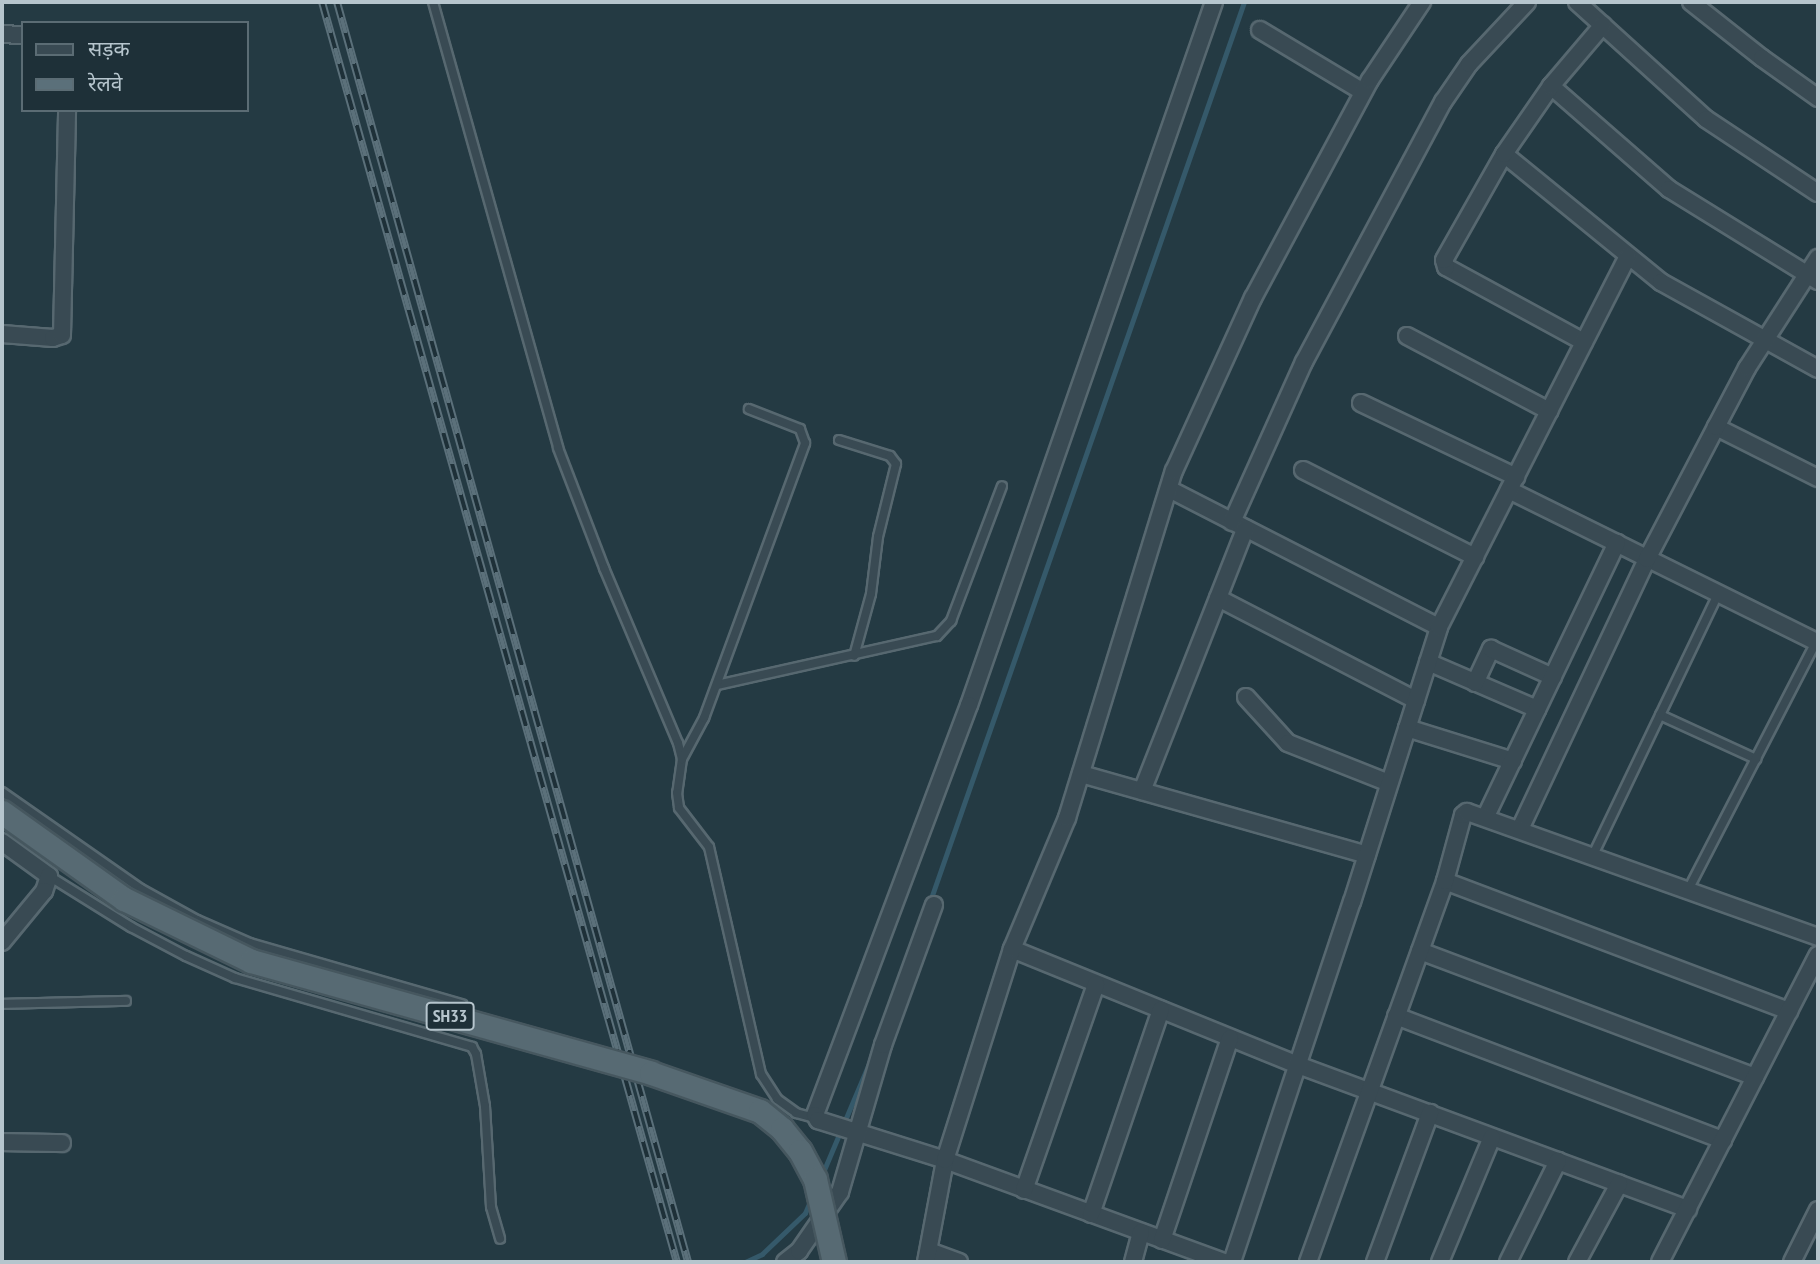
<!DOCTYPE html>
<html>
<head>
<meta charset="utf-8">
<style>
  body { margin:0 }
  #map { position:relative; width:1820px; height:1264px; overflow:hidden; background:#243a43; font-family:"PT Sans Narrow","Noto Sans Devanagari",sans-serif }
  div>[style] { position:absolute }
  .stream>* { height:5px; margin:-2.5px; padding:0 2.5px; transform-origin:2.5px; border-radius:2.5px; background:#35596a }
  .roads { filter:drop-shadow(2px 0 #576870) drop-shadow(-2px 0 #576870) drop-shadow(0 2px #576870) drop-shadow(0 -2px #576870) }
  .service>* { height:8px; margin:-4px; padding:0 4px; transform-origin:4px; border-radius:4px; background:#394a53 }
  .minor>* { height:16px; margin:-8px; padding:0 8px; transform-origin:8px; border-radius:8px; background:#394a53 }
  .rail>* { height:8px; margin-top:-4px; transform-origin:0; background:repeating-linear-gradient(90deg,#1e3038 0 16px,#5b707a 0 32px); box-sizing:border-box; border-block:2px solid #5b707a }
  .bridges { filter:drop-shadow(2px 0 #46575f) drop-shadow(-2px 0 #46575f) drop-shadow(0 2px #46575f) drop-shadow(0 -2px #46575f) }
  .primary-bridge>* { height:23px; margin:-11.5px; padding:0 11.5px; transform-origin:11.5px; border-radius:11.5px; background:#576a73 }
  span { translate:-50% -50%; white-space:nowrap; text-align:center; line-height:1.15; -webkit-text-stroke:5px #1e3038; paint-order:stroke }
  .shield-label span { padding:2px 5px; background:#1e3038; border:2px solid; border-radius:5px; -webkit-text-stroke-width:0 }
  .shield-label { font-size:18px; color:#b6c5cd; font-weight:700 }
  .frame { position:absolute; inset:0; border:4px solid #b6c5cd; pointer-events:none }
  .legend { position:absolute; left:21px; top:21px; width:228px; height:91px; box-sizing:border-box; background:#1e3038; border:2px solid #5b6c74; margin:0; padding:9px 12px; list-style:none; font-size:21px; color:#b6c5cd }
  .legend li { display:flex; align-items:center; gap:14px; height:35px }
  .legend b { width:35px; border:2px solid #5b6c74 }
</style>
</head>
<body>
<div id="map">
  <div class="stream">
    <div style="left:929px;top:904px;width:955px;rotate:-70.75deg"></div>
    <div style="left:821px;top:1177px;width:134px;rotate:-67.1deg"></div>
    <div style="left:745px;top:1262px;width:19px;rotate:-25deg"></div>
    <div style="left:762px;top:1254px;width:59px;rotate:-43.6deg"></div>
    <div style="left:805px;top:1213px;width:15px;rotate:-67deg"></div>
  </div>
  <div class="roads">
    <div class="service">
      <div style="left:433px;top:2px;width:463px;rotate:74.3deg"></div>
      <div style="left:558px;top:448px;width:129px;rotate:69deg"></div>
      <div style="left:604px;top:568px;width:190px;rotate:67.1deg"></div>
      <div style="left:678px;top:743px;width:16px;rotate:76deg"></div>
      <div style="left:682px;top:759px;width:34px;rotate:98deg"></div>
      <div style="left:677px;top:793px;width:15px;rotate:82deg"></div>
      <div style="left:679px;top:808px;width:49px;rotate:52.4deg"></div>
      <div style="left:709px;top:847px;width:233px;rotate:77.1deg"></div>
      <div style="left:761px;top:1074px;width:30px;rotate:57deg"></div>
      <div style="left:777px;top:1099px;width:24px;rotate:36deg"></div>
      <div style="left:796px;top:1113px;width:20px;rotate:15deg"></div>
      <div style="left:839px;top:440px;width:53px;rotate:17.4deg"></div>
      <div style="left:890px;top:456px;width:10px;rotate:53deg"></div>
      <div style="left:896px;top:464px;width:75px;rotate:103.9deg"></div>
      <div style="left:878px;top:537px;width:57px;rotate:97deg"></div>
      <div style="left:871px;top:594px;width:64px;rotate:105.3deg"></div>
      <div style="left:717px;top:685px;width:225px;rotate:-12.6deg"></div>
      <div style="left:937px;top:636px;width:21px;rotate:-47deg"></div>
      <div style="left:951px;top:621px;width:144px;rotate:-69.3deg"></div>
      <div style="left:1660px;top:715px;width:106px;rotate:24.6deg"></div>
      <div style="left:682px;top:759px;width:47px;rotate:-61.8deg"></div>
      <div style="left:704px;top:718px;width:293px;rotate:-69.8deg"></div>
      <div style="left:805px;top:443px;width:15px;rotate:-110deg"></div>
      <div style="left:800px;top:429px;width:55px;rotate:-158.6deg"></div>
      <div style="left:2px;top:792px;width:169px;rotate:34.9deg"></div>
      <div style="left:141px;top:889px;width:64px;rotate:29deg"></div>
      <div style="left:197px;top:920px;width:58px;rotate:23.5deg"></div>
      <div style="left:250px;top:943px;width:221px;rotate:16.1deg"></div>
      <div style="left:1593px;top:855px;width:289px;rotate:-64.4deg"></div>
      <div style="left:49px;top:876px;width:97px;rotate:31.9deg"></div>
      <div style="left:131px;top:927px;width:62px;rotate:27.8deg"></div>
      <div style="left:186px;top:956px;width:54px;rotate:24.2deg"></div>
      <div style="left:235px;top:978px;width:247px;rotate:16.2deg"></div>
      <div style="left:472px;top:1047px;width:8px;rotate:60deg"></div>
      <div style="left:476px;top:1054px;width:53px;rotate:80.2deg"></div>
      <div style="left:485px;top:1106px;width:101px;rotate:86.6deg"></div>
      <div style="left:491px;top:1207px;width:33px;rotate:74deg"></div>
      <div style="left:1688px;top:890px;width:279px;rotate:-62.7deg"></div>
      <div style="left:2px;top:1004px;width:124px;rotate:-1.4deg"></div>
    </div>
    <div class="minor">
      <div style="left:1214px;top:2px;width:744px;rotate:109.21deg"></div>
      <div style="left:969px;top:705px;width:438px;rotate:110.6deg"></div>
      <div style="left:815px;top:1115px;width:6px;rotate:59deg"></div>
      <div style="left:818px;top:1120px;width:133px;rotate:17.5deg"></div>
      <div style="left:945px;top:1160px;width:297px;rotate:20.1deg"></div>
      <div style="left:1577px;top:2px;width:174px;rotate:42.2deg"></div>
      <div style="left:1706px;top:119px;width:134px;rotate:33.5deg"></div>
      <div style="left:1691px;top:2px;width:90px;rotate:38.3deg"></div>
      <div style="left:1762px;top:58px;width:69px;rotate:35.5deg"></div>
      <div style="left:1260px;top:30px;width:120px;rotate:31deg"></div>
      <div style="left:2px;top:34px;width:21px;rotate:3deg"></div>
      <div style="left:1551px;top:86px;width:157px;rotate:41.1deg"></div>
      <div style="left:1669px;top:189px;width:175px;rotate:31.7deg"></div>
      <div style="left:1504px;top:154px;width:203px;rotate:39.2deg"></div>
      <div style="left:1661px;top:282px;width:179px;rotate:29deg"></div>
      <div style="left:2px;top:334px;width:51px;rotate:4.5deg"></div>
      <div style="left:53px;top:338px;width:9px;rotate:-18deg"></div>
      <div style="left:62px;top:335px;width:225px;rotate:-88.7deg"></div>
      <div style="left:1407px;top:336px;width:161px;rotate:27.8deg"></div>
      <div style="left:1584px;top:342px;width:157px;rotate:-151.5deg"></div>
      <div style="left:1446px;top:267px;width:7px;rotate:-106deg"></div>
      <div style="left:1444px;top:260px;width:122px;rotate:-60.5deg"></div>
      <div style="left:1504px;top:154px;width:83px;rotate:-55.3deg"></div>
      <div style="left:1551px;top:86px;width:80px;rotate:-49.6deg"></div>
      <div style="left:1361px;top:403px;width:172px;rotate:25.5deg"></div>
      <div style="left:1716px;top:427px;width:114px;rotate:26.6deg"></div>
      <div style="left:1303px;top:470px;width:193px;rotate:26.8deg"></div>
      <div style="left:1169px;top:489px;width:303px;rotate:27.1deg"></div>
      <div style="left:1509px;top:490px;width:345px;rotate:26.3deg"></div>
      <div style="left:1232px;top:522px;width:175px;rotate:-65.8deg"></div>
      <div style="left:1304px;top:362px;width:295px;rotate:-61.9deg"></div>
      <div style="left:1443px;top:102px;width:46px;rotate:-55.6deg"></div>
      <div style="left:1469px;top:64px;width:85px;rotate:-46.9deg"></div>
      <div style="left:1218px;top:598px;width:223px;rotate:27.3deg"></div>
      <div style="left:1428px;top:662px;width:119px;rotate:23.3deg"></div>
      <div style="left:1475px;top:683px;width:38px;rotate:-65deg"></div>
      <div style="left:1491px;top:649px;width:68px;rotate:24.3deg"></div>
      <div style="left:1246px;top:697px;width:62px;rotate:47.6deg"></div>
      <div style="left:1288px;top:743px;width:109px;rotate:21.6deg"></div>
      <div style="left:1407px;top:728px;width:111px;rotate:17.3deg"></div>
      <div style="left:1081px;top:774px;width:297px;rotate:15.8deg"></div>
      <div style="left:1142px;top:791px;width:282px;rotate:-68.5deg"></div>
      <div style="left:1486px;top:816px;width:303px;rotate:-64.4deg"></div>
      <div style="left:1520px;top:829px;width:298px;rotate:-64.8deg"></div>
      <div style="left:1647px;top:559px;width:149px;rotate:-62.4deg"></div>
      <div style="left:1716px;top:427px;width:67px;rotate:-62.3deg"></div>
      <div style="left:1747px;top:368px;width:131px;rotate:-57.2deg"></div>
      <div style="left:2px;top:842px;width:58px;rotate:35.9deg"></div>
      <div style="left:49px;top:876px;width:16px;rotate:108deg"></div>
      <div style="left:44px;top:891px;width:66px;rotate:129.5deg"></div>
      <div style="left:1445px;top:881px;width:368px;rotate:20.7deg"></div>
      <div style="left:1012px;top:949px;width:309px;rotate:22.1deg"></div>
      <div style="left:1298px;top:1065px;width:416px;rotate:20.3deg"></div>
      <div style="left:1420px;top:951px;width:358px;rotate:20.6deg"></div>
      <div style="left:1396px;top:1016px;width:350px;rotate:20.8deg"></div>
      <div style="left:2px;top:1142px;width:60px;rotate:1deg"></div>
      <div style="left:1024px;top:1190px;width:218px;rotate:-70.7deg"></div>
      <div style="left:1091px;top:1214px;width:216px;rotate:-71.1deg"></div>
      <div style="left:1162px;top:1240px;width:213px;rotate:-71.4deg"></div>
      <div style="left:929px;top:1251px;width:32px;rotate:20deg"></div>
      <div style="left:785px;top:1262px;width:18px;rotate:-38deg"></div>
      <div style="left:799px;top:1251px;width:72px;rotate:-55.2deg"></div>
      <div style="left:840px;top:1192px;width:153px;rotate:-73.7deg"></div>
      <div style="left:883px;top:1045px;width:149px;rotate:-70deg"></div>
      <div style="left:926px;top:1262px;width:104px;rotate:-79.4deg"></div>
      <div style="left:945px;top:1160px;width:221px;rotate:-72.4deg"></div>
      <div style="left:1012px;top:949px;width:142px;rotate:-67.2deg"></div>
      <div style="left:1067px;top:818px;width:363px;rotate:-72.9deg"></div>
      <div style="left:1174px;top:471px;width:190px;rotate:-65.5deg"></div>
      <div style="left:1253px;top:298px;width:247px;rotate:-61.8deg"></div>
      <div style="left:1370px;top:80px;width:94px;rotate:-56.3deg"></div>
      <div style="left:1133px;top:1262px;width:31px;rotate:-75deg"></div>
      <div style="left:1232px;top:1262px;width:379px;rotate:-71.6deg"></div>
      <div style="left:1352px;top:902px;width:288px;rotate:-72.4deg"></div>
      <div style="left:1439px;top:627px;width:416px;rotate:-63deg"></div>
      <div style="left:1308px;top:1262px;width:405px;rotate:-70.2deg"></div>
      <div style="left:1445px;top:881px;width:68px;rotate:-74.7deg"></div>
      <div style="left:1463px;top:815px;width:5px;rotate:-37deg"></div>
      <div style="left:1467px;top:812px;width:373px;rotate:19.6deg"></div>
      <div style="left:1375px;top:1262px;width:159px;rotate:-69.7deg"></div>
      <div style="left:1440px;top:1262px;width:135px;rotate:-67.4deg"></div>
      <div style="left:1508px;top:1262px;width:113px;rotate:-63.7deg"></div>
      <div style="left:1577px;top:1262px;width:89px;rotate:-61.7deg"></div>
      <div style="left:1660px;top:1262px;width:345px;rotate:-62.8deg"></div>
      <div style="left:1792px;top:1262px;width:58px;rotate:-63.4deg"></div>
    </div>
  </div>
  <div class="rail">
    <div style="left:322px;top:2px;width:1309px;rotate:74.27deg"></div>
    <div style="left:337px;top:2px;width:1308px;rotate:74.43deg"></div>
  </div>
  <div class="bridges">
    <div class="primary-bridge">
      <div style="left:2px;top:812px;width:150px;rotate:35.5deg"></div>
      <div style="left:124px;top:899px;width:141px;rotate:26deg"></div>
      <div style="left:251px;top:961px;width:415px;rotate:15.6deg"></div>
      <div style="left:651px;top:1073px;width:115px;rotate:19.2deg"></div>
      <div style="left:760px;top:1111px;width:28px;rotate:39deg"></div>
      <div style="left:782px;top:1129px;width:28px;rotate:51deg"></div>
      <div style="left:800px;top:1151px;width:32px;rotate:62deg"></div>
      <div style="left:815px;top:1179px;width:85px;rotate:77.1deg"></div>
    </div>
  </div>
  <div class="shield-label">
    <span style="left:450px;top:1016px">SH33</span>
  </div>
  <div class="frame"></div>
  <ul class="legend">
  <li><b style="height:9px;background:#394a53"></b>सड़क</li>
  <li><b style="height:9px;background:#5b707a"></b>रेलवे</li>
  </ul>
</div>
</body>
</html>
